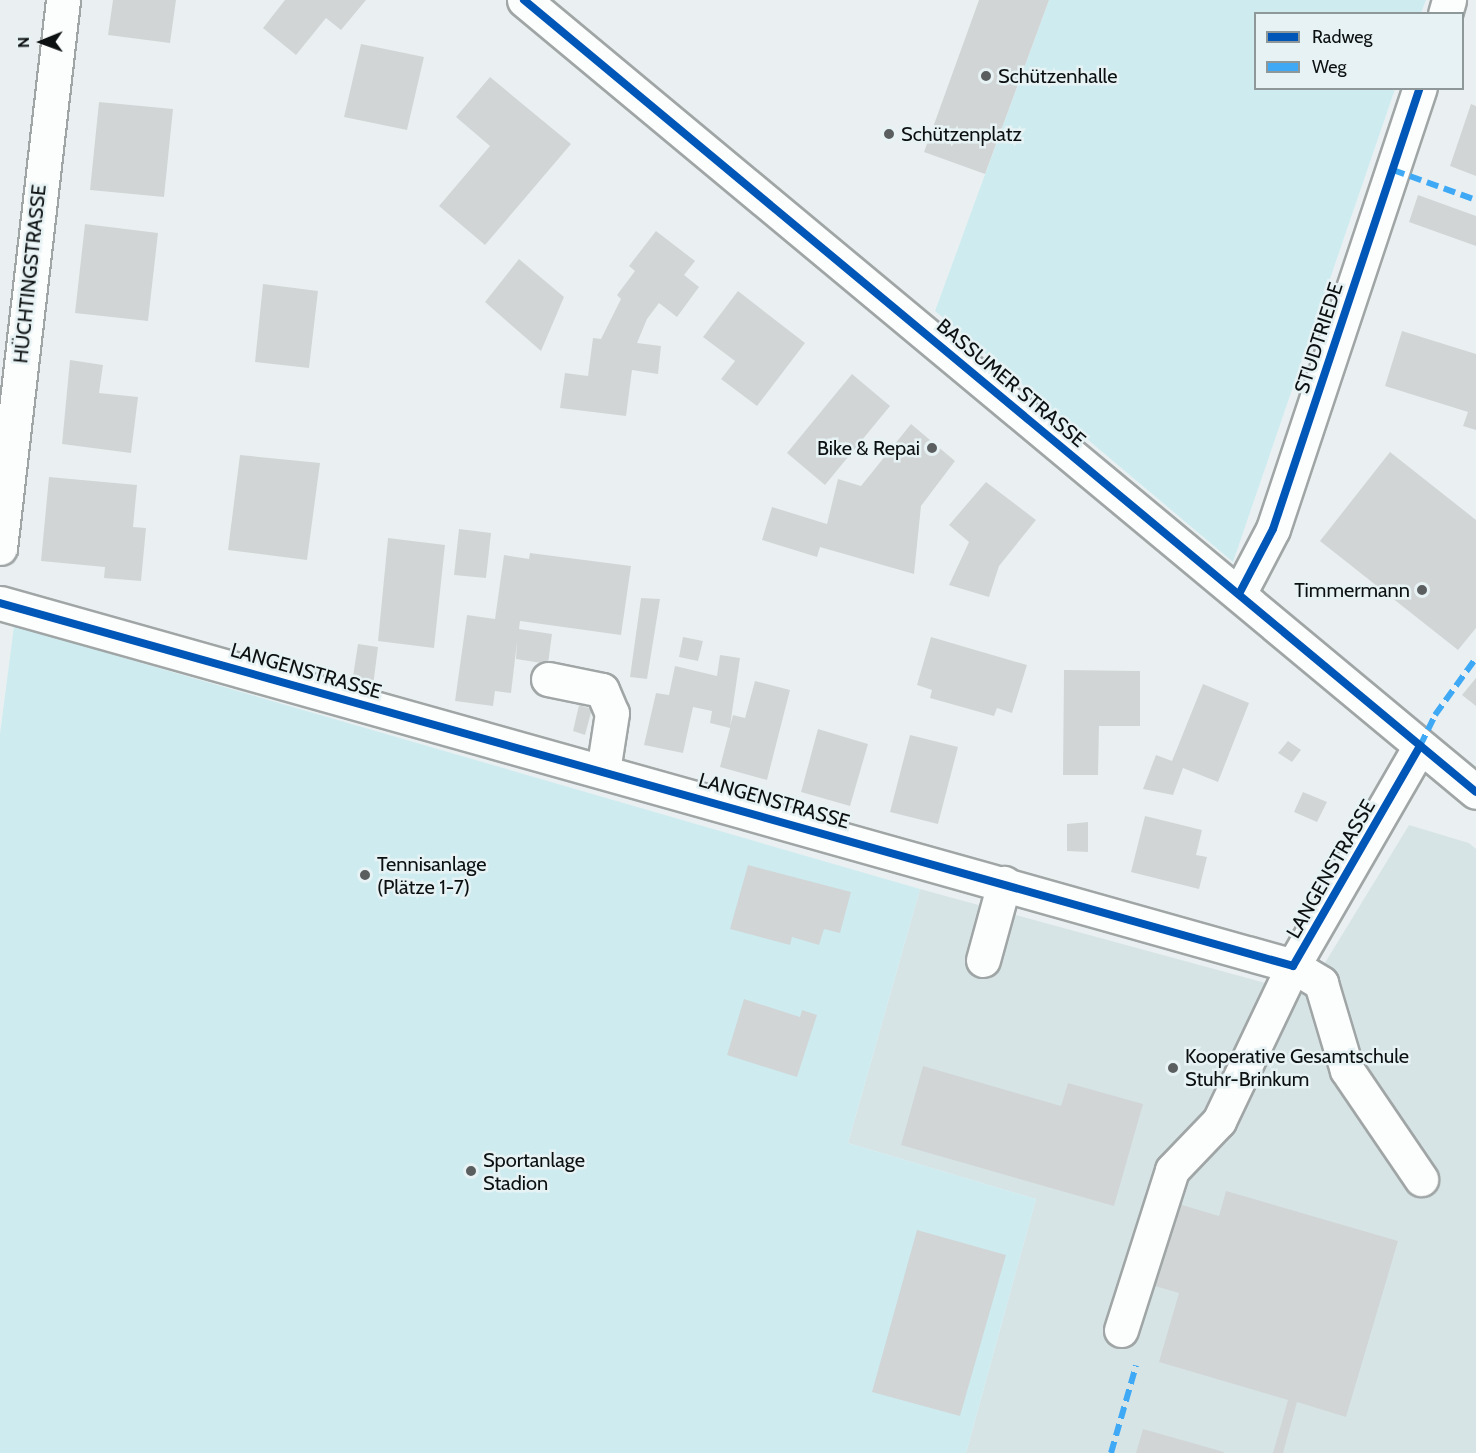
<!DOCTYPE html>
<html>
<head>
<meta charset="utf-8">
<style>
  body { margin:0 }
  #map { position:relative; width:1476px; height:1453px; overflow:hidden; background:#eaf0f1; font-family:Cabin,sans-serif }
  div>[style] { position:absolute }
  .built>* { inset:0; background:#d7e4e6 }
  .green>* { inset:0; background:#ceecf0 }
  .building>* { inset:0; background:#d1d5d6 }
  .roads { filter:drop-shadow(2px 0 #a0a5a5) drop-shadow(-2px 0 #a0a5a5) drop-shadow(0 2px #a0a5a5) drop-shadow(0 -2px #a0a5a5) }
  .minor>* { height:33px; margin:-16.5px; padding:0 16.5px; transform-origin:16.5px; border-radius:16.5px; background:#fcfdfd }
  .quiet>* { height:6px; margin-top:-3px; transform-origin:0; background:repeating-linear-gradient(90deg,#3fa9f5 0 12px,transparent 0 18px) }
  .cycleway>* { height:8px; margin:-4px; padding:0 4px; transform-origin:4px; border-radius:4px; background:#0057b8 }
  .dots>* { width:16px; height:16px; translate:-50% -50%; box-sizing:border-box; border:3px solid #e7f2f4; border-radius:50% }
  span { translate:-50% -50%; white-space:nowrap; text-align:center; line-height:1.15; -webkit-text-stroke:5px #e7f2f4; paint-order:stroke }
  .poi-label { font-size:20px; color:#0c1010 }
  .left { translate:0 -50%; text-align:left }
  .right { translate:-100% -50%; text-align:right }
  .street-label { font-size:20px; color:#0c1010 }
  .legend { position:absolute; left:1254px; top:12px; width:210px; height:78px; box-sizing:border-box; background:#e7f2f4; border:2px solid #8f9899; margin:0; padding:8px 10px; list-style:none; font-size:18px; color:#0c1010 }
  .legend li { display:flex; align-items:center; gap:12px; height:30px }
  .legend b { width:30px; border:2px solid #8f9899 }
  .north { position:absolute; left:12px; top:12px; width:60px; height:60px; -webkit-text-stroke:4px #e7f2f4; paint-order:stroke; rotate:269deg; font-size:16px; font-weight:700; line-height:24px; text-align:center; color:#0c1010 }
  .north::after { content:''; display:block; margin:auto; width:21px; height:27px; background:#0c1010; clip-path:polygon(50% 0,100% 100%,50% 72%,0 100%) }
</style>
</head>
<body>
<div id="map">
  <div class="built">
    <div style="clip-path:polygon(1409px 825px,1469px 843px,1476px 849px,1476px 1453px,966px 1453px,1036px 1199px,848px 1143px,920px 889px,1306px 994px)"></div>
  </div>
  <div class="green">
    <div style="clip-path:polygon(1049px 0,1426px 0,1421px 13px,1256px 14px,1256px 88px,1395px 89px,1233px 562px,935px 311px)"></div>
    <div style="clip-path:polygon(14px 626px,920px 889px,848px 1143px,1036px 1199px,966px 1453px,0 1453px,0 734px)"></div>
  </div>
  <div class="building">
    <div style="clip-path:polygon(113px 0,176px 0,170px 43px,108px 35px)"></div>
    <div style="clip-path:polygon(285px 0,366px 0,341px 30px,326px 18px,296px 55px,263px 28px)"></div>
    <div style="clip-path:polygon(979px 0,1049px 0,985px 174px,924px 152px)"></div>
    <div style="clip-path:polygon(361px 44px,424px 57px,407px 130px,344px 117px)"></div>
    <div style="clip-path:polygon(490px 77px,571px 144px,485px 245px,439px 206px,490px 146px,456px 117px)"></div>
    <div style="clip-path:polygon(99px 102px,173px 109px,164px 197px,90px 190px)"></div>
    <div style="clip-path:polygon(1471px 104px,1476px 106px,1476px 176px,1450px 166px)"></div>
    <div style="clip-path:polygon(1418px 195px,1476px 216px,1476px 246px,1409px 222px)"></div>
    <div style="clip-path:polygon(85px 224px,158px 233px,148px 321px,75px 313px)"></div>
    <div style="clip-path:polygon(656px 231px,695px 261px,684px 275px,699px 287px,677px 317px,659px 303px,647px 319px,637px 343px,661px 346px,658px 374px,632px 370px,626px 416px,560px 408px,565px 373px,588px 376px,593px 338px,601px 339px,621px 299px,617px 295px,635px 271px,629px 266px)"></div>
    <div style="clip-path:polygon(519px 259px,564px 297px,541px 351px,485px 302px)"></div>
    <div style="clip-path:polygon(263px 284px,318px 291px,309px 368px,255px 362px)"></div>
    <div style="clip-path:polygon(738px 291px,805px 343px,757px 406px,721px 379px,735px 361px,703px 337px)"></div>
    <div style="clip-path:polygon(1402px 331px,1476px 354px,1476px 430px,1463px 426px,1468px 412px,1385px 386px)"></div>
    <div style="clip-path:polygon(70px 360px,103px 365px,99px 393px,138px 397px,131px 453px,62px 444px)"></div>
    <div style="clip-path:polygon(852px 374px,890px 406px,825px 485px,787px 453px)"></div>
    <div style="clip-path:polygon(911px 424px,955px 461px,921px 506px,914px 574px,820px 547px,817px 557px,762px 540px,772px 507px,827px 524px,838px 479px,861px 486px)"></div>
    <div style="clip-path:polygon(1390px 452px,1476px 520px,1476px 628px,1458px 650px,1320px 541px)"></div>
    <div style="clip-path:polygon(240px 455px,320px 463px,307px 560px,228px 550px)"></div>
    <div style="clip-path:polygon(49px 477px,137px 485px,133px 527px,146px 528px,141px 581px,104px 578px,105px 567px,41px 561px)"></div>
    <div style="clip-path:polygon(986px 482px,1036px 520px,999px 566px,989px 597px,949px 585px,969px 542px,949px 525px)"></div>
    <div style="clip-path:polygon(459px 529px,491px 533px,486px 578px,454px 575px)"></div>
    <div style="clip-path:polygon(388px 538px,445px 545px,434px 648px,378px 641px)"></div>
    <div style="clip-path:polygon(530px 553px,631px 566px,621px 635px,520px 621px,519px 629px,552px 634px,548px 664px,516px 659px,517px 642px,511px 693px,495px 691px,493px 706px,455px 701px,467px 615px,495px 619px,504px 555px,529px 559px)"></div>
    <div style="clip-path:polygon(641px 598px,660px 599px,647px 679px,630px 677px)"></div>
    <div style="clip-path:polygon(683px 637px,703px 641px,698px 661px,679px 657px)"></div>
    <div style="clip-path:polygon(931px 637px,1027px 665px,1012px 713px,997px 708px,994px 716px,930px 698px,932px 690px,917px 685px)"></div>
    <div style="clip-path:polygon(358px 644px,378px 647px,373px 686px,352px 683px)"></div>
    <div style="clip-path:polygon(720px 655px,740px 658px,730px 726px,733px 715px,745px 718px,755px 681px,790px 690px,767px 780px,720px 767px,730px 728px,710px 723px,712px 711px,693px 707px,683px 753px,644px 745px,656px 693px,669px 695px,675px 666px,717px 676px)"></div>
    <div style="clip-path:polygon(1064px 670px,1140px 671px,1140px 726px,1099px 726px,1098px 775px,1063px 775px)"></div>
    <div style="clip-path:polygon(1476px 678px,1476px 706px,1462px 695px)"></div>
    <div style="clip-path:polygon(1203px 684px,1249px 703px,1218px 782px,1183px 768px,1173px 795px,1143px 789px,1156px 755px,1172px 761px)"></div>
    <div style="clip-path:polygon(579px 705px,592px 709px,585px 735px,573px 731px)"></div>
    <div style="clip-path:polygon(818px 729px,868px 744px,850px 806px,801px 792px)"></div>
    <div style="clip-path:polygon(910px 735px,958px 747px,938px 824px,890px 812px)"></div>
    <div style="clip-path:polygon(1288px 741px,1301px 750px,1292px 762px,1278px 753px)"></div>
    <div style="clip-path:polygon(1303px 792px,1327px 802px,1317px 822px,1294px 812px)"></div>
    <div style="clip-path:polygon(1145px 816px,1202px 830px,1196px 855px,1207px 857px,1199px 889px,1131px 872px)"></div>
    <div style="clip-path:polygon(1088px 822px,1088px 852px,1067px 851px,1067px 824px)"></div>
    <div style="clip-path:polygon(748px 865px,851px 892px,840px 933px,824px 929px,819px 945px,792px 937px,790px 945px,730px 929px)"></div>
    <div style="clip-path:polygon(744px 999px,800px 1017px,802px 1010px,817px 1015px,797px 1077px,727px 1055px)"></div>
    <div style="clip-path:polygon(923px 1066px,1061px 1106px,1068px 1083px,1143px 1104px,1114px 1206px,901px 1145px)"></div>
    <div style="clip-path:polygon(1226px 1191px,1398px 1241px,1346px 1417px,1297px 1402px,1283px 1453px,1273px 1453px,1288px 1400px,1159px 1362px,1179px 1293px,1148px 1284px,1172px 1202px,1219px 1216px)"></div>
    <div style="clip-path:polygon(917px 1230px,1006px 1255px,960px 1416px,872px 1392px)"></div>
    <div style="clip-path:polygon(1143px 1429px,1224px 1452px,1224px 1453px,1136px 1453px)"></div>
  </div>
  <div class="roads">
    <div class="minor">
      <div style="left:524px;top:0;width:1238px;rotate:39.76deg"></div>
      <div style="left:1445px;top:14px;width:15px;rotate:-74deg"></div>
      <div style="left:0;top:548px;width:552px;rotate:-83.44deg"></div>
      <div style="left:1239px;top:594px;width:73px;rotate:-62.4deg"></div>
      <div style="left:1273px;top:529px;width:465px;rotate:-71.6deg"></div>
      <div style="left:0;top:603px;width:1343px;rotate:15.68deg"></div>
      <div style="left:1293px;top:966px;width:254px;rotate:-60deg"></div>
      <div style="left:548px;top:679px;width:55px;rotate:11.5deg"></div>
      <div style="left:602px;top:690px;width:25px;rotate:67deg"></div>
      <div style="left:612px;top:713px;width:59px;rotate:98.8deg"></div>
      <div style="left:983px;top:960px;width:80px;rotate:-74.7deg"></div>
      <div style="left:1121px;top:1330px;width:168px;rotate:-72.3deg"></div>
      <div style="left:1172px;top:1170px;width:68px;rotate:-46.2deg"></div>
      <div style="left:1219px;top:1121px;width:172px;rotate:-64.5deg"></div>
      <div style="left:1293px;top:966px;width:33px;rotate:31deg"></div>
      <div style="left:1321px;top:983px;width:91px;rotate:73.4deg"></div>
      <div style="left:1347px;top:1070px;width:132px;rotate:55.8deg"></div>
    </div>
  </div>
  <div class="quiet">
    <div style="left:1393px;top:170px;width:88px;rotate:19.9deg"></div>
    <div style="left:1420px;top:746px;width:34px;rotate:-64deg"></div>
    <div style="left:1435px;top:715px;width:70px;rotate:-54.3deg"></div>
    <div style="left:1111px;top:1453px;width:91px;rotate:-74deg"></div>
  </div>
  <div class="cycleway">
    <div style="left:524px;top:0;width:1238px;rotate:39.76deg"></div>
    <div style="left:1239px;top:594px;width:73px;rotate:-62.4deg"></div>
    <div style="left:1273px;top:529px;width:465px;rotate:-71.6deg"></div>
    <div style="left:0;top:603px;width:1343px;rotate:15.68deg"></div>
    <div style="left:1293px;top:966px;width:254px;rotate:-60deg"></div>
  </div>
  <div class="dots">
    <div style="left:986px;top:76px;background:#5a5e5f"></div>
    <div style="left:889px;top:134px;background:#5a5e5f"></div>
    <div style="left:932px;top:448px;background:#5a5e5f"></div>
    <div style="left:1422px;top:590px;background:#5a5e5f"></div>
    <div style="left:365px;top:875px;background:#5a5e5f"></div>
    <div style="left:1173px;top:1068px;background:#5a5e5f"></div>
    <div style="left:471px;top:1171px;background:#5a5e5f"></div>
  </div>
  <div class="poi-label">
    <span class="left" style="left:998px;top:76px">Schützenhalle</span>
    <span class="left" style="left:901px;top:134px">Schützenplatz</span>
    <span class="right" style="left:920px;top:448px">Bike &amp; Repai</span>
    <span class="right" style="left:1410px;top:590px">Timmermann</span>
    <span class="left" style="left:377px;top:876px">Tennisanlage<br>(Plätze 1-7)</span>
    <span class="left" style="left:1185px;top:1068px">Kooperative Gesamtschule<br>Stuhr-Brinkum</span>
    <span class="left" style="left:483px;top:1172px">Sportanlage<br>Stadion</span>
  </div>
  <div class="street-label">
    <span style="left:30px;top:274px;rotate:-84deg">HÜCHTINGSTRASSE</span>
    <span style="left:1319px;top:338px;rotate:-72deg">STUDTRIEDE</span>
    <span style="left:1011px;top:383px;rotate:40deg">BASSUMER STRASSE</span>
    <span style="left:306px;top:671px;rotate:16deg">LANGENSTRASSE</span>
    <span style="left:774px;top:801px;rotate:16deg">LANGENSTRASSE</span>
    <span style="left:1331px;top:869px;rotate:-60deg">LANGENSTRASSE</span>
  </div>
  <ul class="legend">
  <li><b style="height:8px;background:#0057b8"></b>Radweg</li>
  <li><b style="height:8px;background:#3fa9f5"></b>Weg</li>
  </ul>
  <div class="north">N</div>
</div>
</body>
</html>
